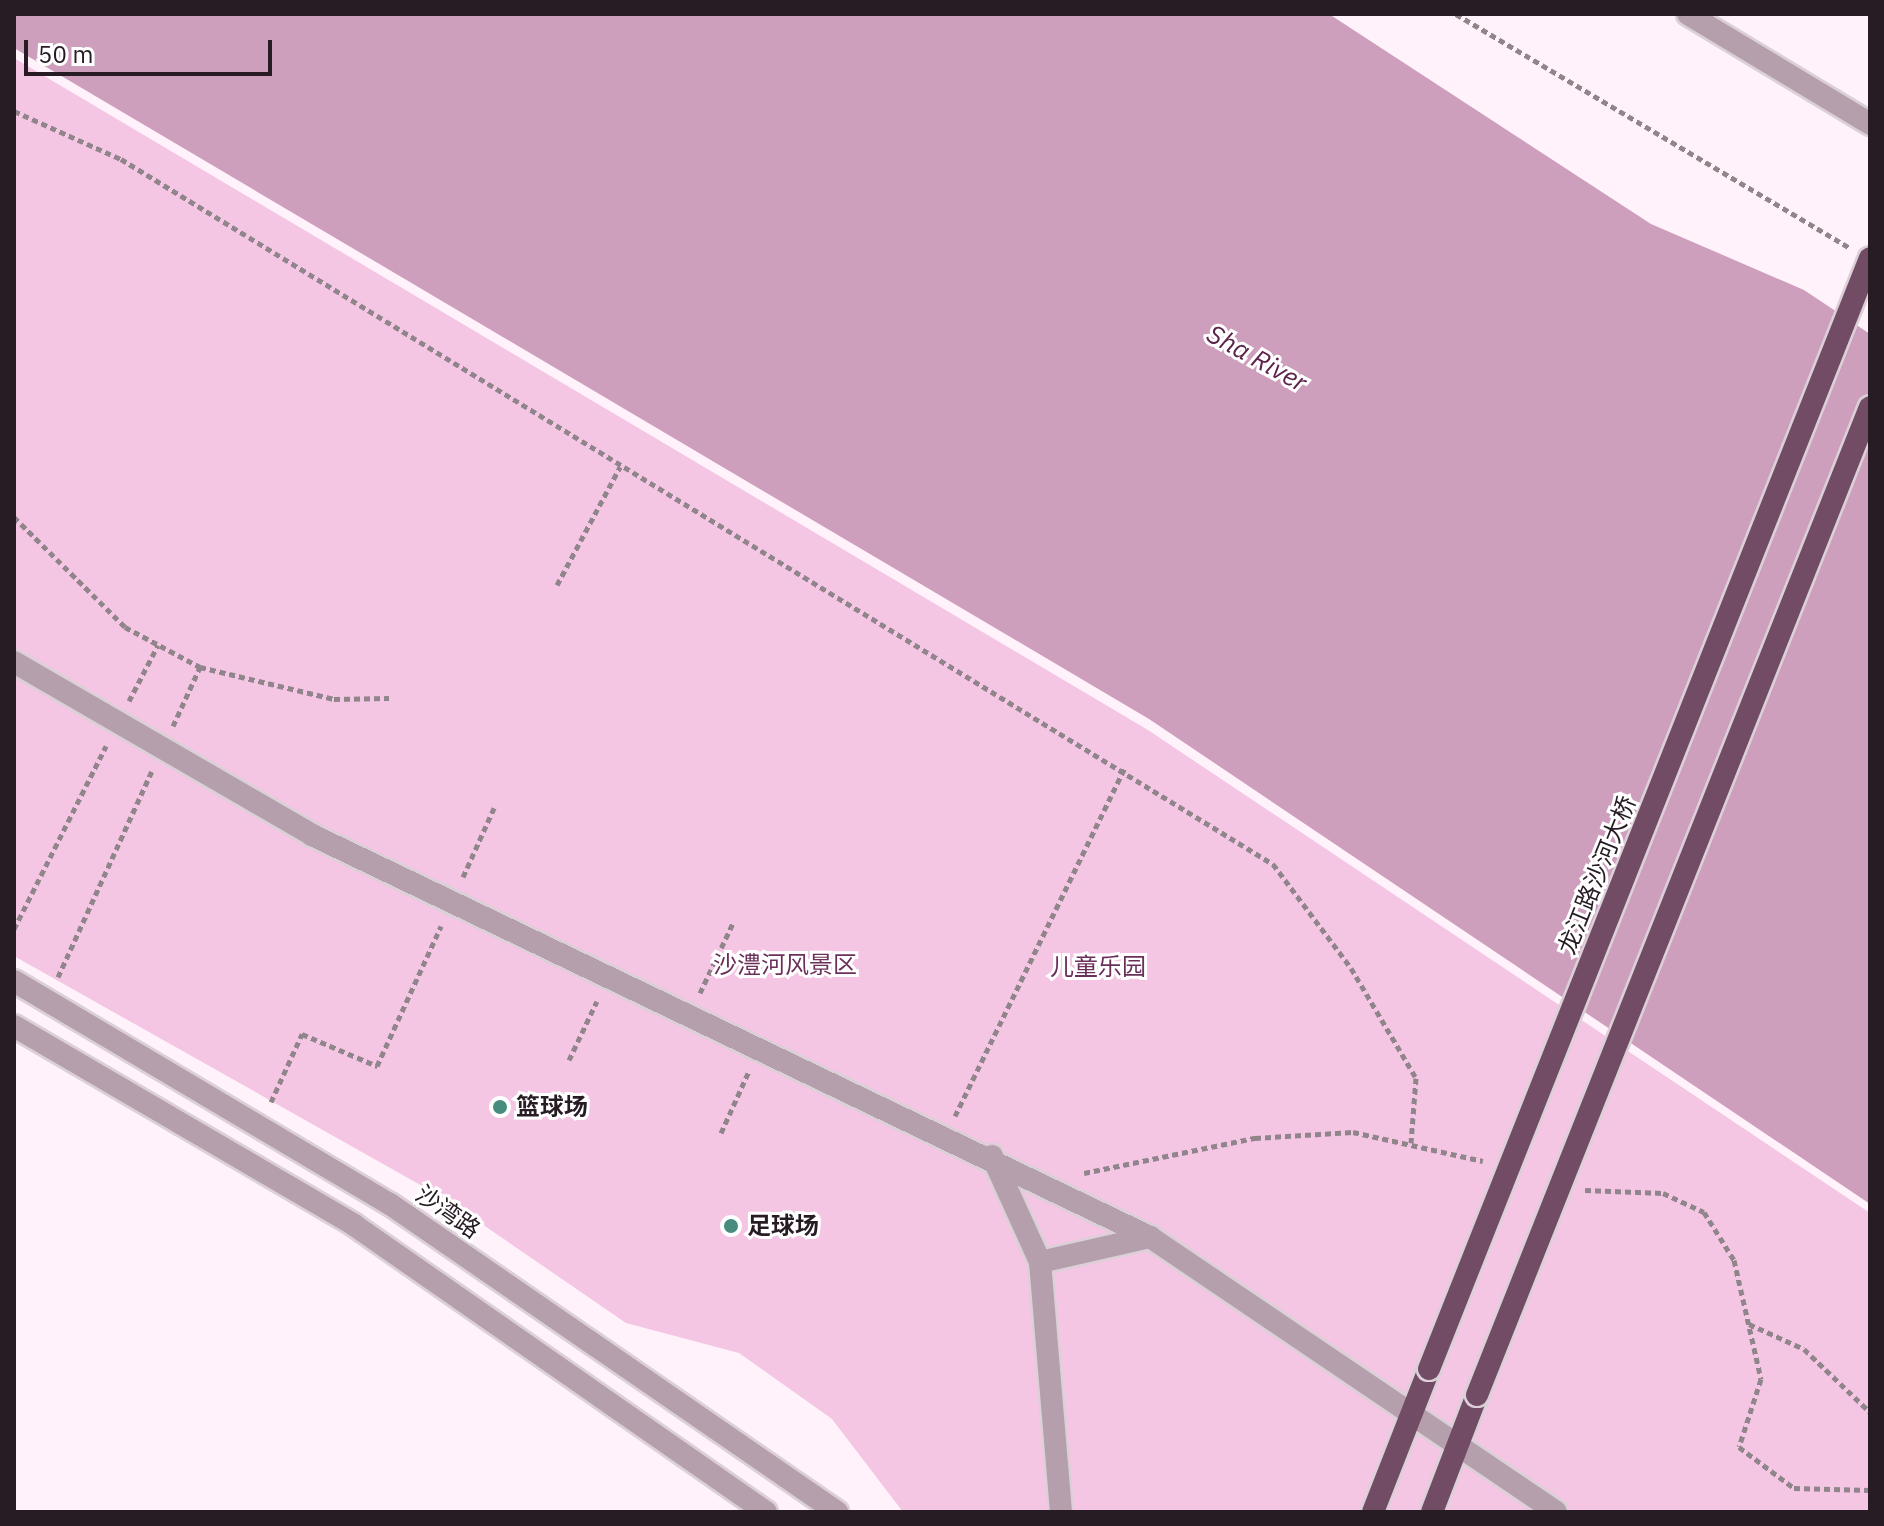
<!DOCTYPE html>
<html>
<head>
<meta charset="utf-8">
<style>
  body { margin:0 }
  #map { position:relative; width:1884px; height:1526px; overflow:hidden; background:#fff2fa; font-family:"IBM Plex Sans","Noto Sans SC",sans-serif }
  div>[style] { position:absolute }
  .green>* { inset:0; background:#f4c6e3 }
  .water>* { inset:0; background:#ce9ebd }
  .path>* { height:5px; margin-top:-2.5px; transform-origin:0; background:repeating-linear-gradient(90deg,#91858c 0 6px,transparent 0 10px) }
  .roads { filter:drop-shadow(2px 0 #dcd0d8) drop-shadow(-2px 0 #dcd0d8) drop-shadow(0 2px #dcd0d8) drop-shadow(0 -2px #dcd0d8) }
  .minor>* { height:22px; margin:-11px; padding:0 11px; transform-origin:11px; border-radius:11px; background:#b59fad }
  .tertiary>* { height:22px; margin:-11px; padding:0 11px; transform-origin:11px; border-radius:11px; background:#b59fad }
  .trunk>* { height:22px; margin:-11px; padding:0 11px; transform-origin:11px; border-radius:11px; background:#724b65 }
  .bridges { filter:drop-shadow(2px 0 #dcd0d8) drop-shadow(-2px 0 #dcd0d8) drop-shadow(0 2px #dcd0d8) drop-shadow(0 -2px #dcd0d8) }
  .trunk-bridge>* { height:22px; margin:-11px; padding:0 11px; transform-origin:11px; border-radius:11px; background:#724b65 }
  .dots>* { width:22px; height:22px; translate:-50% -50%; box-sizing:border-box; border:4px solid #fff; border-radius:50% }
  span { translate:-50% -50%; white-space:nowrap; text-align:center; line-height:1.15; -webkit-text-stroke:6px #fff; paint-order:stroke }
  .street-label { font-size:24px; color:#271c23 }
  .park-label { font-size:24px; color:#6b3059 }
  .poi-label { font-size:24px; color:#271c23; font-weight:700 }
  .left { translate:0 -50%; text-align:left }
  .water-label { font-size:26px; color:#5c224b; font-style:italic }
  .frame { position:absolute; inset:0; border:16px solid #271c23; pointer-events:none }
  .scale { position:absolute; left:24px; top:40px; width:248px; height:36px; box-sizing:border-box; border:4px solid #271c23; border-top:0; padding-left:10px; font-size:24px; line-height:28px; white-space:nowrap; color:#271c23; -webkit-text-stroke:6px #fff; paint-order:stroke }
</style>
</head>
<body>
<div id="map">
  <div class="green">
    <div style="clip-path:polygon(14px 58px,1148px 730px,1870px 1213px,1870px 1512px,903px 1512px,832px 1419px,739px 1353px,626px 1323px,447px 1200px,14px 956px)"></div>
  </div>
  <div class="water">
    <div style="clip-path:polygon(14px 14px,1329px 14px,1651px 224px,1804px 290px,1870px 334px,1870px 1204px,1149px 719px,14px 48px)"></div>
  </div>
  <div class="path">
    <div style="left:1456px;top:14px;width:457px;rotate:30.7deg"></div>
    <div style="left:14px;top:111px;width:117px;rotate:24.2deg"></div>
    <div style="left:121px;top:159px;width:1351px;rotate:31.47deg"></div>
    <div style="left:1273px;top:864px;width:130px;rotate:53.1deg"></div>
    <div style="left:1351px;top:968px;width:128px;rotate:59.4deg"></div>
    <div style="left:1416px;top:1078px;width:65px;rotate:94.4deg"></div>
    <div style="left:14px;top:517px;width:156px;rotate:44.7deg"></div>
    <div style="left:125px;top:627px;width:85px;rotate:28.1deg"></div>
    <div style="left:200px;top:667px;width:138px;rotate:13.4deg"></div>
    <div style="left:334px;top:699px;width:55px;rotate:-1deg"></div>
    <div style="left:557px;top:585px;width:134px;rotate:-61.9deg"></div>
    <div style="left:129px;top:701px;width:63px;rotate:-62.6deg"></div>
    <div style="left:173px;top:726px;width:65px;rotate:-65.4deg"></div>
    <div style="left:463px;top:877px;width:76px;rotate:-65.8deg"></div>
    <div style="left:14px;top:929px;width:205px;rotate:-63.3deg"></div>
    <div style="left:58px;top:977px;width:226px;rotate:-65.5deg"></div>
    <div style="left:700px;top:993px;width:77px;rotate:-64.8deg"></div>
    <div style="left:569px;top:1060px;width:65px;rotate:-64.6deg"></div>
    <div style="left:271px;top:1102px;width:75px;rotate:-65.5deg"></div>
    <div style="left:302px;top:1034px;width:82px;rotate:23.1deg"></div>
    <div style="left:377px;top:1066px;width:154px;rotate:-65.4deg"></div>
    <div style="left:955px;top:1116px;width:387px;rotate:-64deg"></div>
    <div style="left:721px;top:1133px;width:68px;rotate:-65.7deg"></div>
    <div style="left:1084px;top:1173px;width:175px;rotate:-11.6deg"></div>
    <div style="left:1255px;top:1138px;width:98px;rotate:-3.5deg"></div>
    <div style="left:1353px;top:1132px;width:133px;rotate:12.6deg"></div>
    <div style="left:1585px;top:1190px;width:78px;rotate:2.2deg"></div>
    <div style="left:1663px;top:1193px;width:45px;rotate:24.9deg"></div>
    <div style="left:1704px;top:1212px;width:57px;rotate:58deg"></div>
    <div style="left:1734px;top:1260px;width:122px;rotate:77.2deg"></div>
    <div style="left:1761px;top:1379px;width:71px;rotate:107.9deg"></div>
    <div style="left:1739px;top:1447px;width:69px;rotate:36.7deg"></div>
    <div style="left:1794px;top:1488px;width:76px;rotate:1.5deg"></div>
    <div style="left:1749px;top:1324px;width:60px;rotate:24.4deg"></div>
    <div style="left:1804px;top:1349px;width:91px;rotate:43.7deg"></div>
  </div>
  <div class="roads">
    <div class="minor">
      <div style="left:1688px;top:14px;width:213px;rotate:31.1deg"></div>
      <div style="left:14px;top:662px;width:345px;rotate:30.1deg"></div>
      <div style="left:312px;top:835px;width:929px;rotate:25.63deg"></div>
      <div style="left:1150px;top:1237px;width:490px;rotate:34.1deg"></div>
      <div style="left:992px;top:1156px;width:116px;rotate:65.6deg"></div>
      <div style="left:1040px;top:1262px;width:251px;rotate:85.2deg"></div>
      <div style="left:1040px;top:1262px;width:113px;rotate:-12.8deg"></div>
    </div>
    <div class="tertiary">
      <div style="left:14px;top:981px;width:437px;rotate:30.7deg"></div>
      <div style="left:390px;top:1204px;width:543px;rotate:34.57deg"></div>
      <div style="left:14px;top:1026px;width:394px;rotate:30.3deg"></div>
      <div style="left:354px;top:1225px;width:502px;rotate:34.86deg"></div>
    </div>
    <div class="trunk">
      <div style="left:1373px;top:1512px;width:154px;rotate:-68.6deg"></div>
      <div style="left:1432px;top:1512px;width:125px;rotate:-69deg"></div>
    </div>
  </div>
  <div class="bridges">
    <div class="trunk-bridge">
      <div style="left:1429px;top:1369px;width:1195px;rotate:-68.35deg"></div>
      <div style="left:1477px;top:1395px;width:1063px;rotate:-68.31deg"></div>
    </div>
  </div>
  <div class="dots">
    <div style="left:500px;top:1107px;background:#488c80"></div>
    <div style="left:731px;top:1226px;background:#488c80"></div>
  </div>
  <div class="street-label">
    <span style="left:1597px;top:875px;rotate:-68deg">龙江路沙河大桥</span>
    <span style="left:448px;top:1212px;rotate:35deg">沙湾路</span>
  </div>
  <div class="park-label">
    <span style="left:785px;top:965px">沙澧河风景区</span>
    <span style="left:1098px;top:967px">儿童乐园</span>
  </div>
  <div class="poi-label">
    <span class="left" style="left:516px;top:1107px">篮球场</span>
    <span class="left" style="left:747px;top:1226px">足球场</span>
  </div>
  <div class="water-label">
    <span style="left:1257px;top:358px;rotate:29deg">Sha River</span>
  </div>
  <div class="frame"></div>
  <div class="scale">50 m</div>
</div>
</body>
</html>
